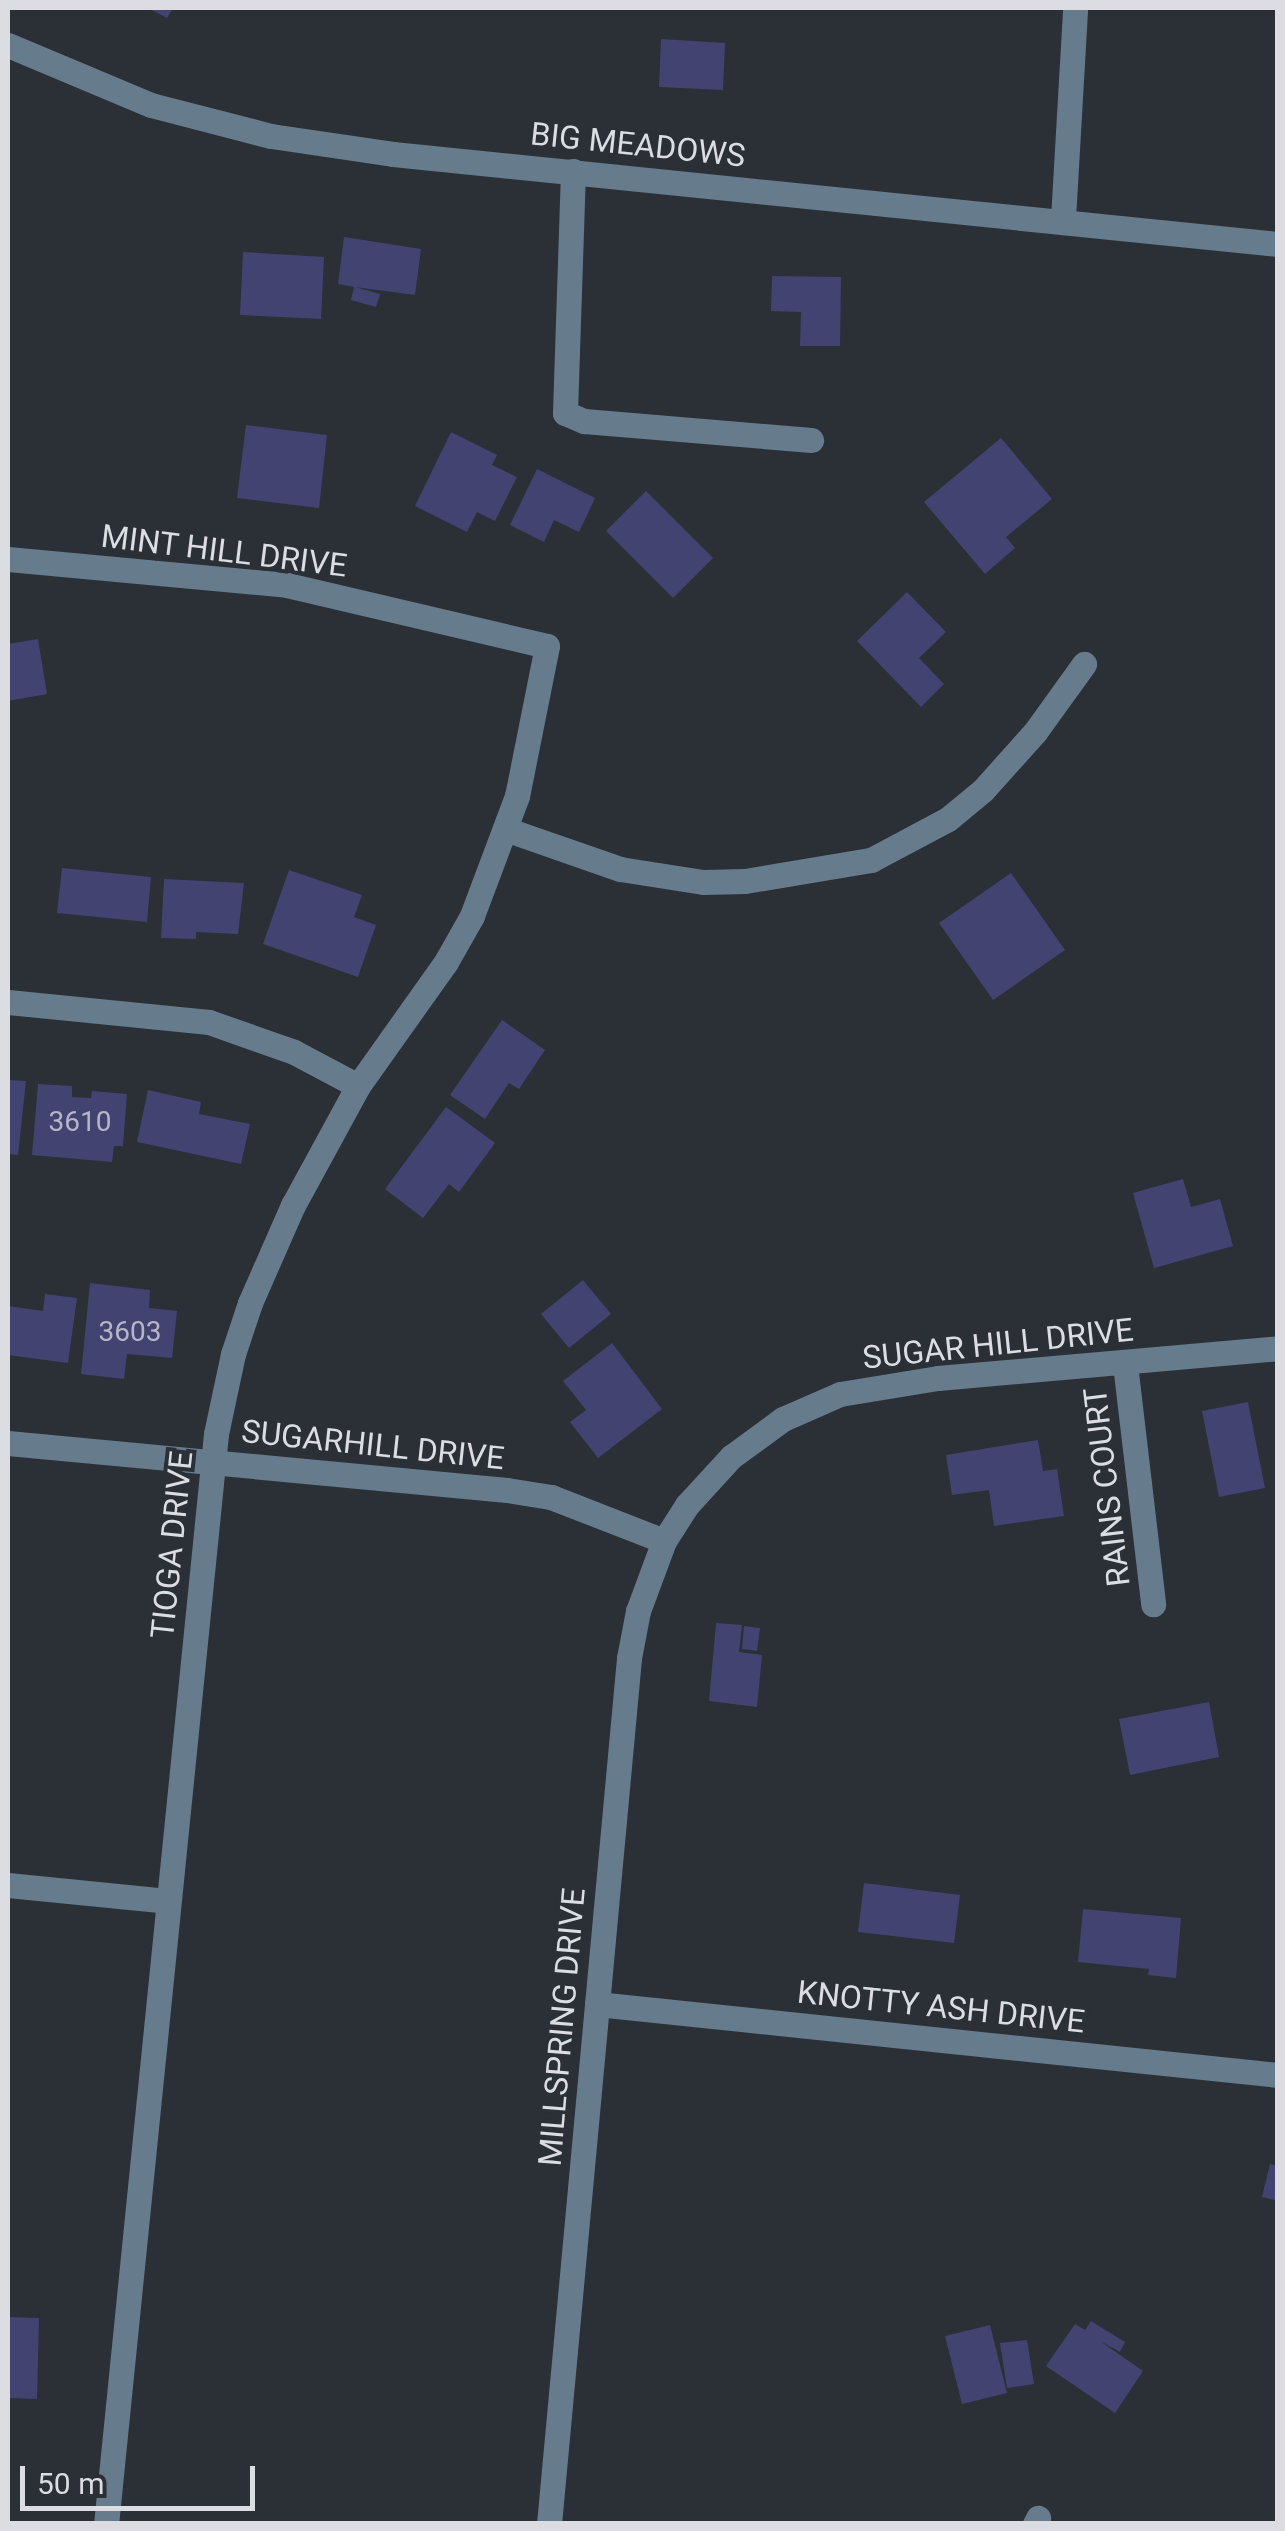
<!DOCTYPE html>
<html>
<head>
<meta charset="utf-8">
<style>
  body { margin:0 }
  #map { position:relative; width:1285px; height:2531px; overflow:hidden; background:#2b2f36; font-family:Roboto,sans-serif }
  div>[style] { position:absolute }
  .building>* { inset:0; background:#434372 }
  .minor>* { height:25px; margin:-12.5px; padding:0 12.5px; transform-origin:12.5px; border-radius:12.5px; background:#667b8c }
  span { translate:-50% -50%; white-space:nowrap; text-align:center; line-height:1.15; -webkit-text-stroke:8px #2b2f36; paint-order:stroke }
  .number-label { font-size:28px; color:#b5b6c6 }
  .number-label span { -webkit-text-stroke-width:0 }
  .street-label { font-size:32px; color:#dbdde2 }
  .frame { position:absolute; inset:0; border:10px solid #dbdde2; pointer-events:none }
  .scale { position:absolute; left:20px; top:2466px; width:235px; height:45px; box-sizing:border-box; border:5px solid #dbdde2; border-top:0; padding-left:12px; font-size:30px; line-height:35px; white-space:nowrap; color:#dbdde2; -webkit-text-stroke:8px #2b2f36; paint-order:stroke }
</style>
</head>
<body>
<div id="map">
  <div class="building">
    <div style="clip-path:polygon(148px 8px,173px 8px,167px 18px)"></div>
    <div style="clip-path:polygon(661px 39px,725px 43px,723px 90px,659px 87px)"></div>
    <div style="clip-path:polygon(344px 237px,421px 249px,415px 295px,355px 287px,380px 294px,376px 307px,351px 300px,354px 287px,338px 284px)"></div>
    <div style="clip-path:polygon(243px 252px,324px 257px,321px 319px,240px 315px)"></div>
    <div style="clip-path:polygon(772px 276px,841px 277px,840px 346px,800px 346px,801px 312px,771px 311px)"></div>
    <div style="clip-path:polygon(246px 425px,327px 435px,319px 508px,237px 498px)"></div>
    <div style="clip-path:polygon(451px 432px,497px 455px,492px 465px,517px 477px,495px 521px,477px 512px,467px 532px,415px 506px)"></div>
    <div style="clip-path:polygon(1001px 438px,1052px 499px,1006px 537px,1015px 548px,985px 574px,924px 502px)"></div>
    <div style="clip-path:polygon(537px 469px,595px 498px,579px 532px,554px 520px,544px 542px,510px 525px)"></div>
    <div style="clip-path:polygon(646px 491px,713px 558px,673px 598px,606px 531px)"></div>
    <div style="clip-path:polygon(907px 592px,946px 632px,919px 658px,944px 684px,921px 707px,857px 641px)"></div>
    <div style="clip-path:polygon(38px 639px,47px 694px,8px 701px,8px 644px)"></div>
    <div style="clip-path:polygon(62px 868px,151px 877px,147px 922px,57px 913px)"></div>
    <div style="clip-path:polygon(289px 870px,362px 895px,354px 917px,376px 925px,358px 977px,263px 944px)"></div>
    <div style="clip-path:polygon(1011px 873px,1065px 950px,993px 1000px,939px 923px)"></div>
    <div style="clip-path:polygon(164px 879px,244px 883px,238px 934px,196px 932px,196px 939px,161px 938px)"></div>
    <div style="clip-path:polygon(502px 1020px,545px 1050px,519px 1089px,509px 1083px,485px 1119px,450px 1095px)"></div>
    <div style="clip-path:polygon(8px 1080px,26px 1081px,18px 1155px,8px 1154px)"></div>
    <div style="clip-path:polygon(38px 1084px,72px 1086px,72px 1097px,91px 1098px,92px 1091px,127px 1094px,123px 1146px,114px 1146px,112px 1162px,32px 1155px)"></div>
    <div style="clip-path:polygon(148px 1090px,201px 1102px,199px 1114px,250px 1124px,241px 1164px,137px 1142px)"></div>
    <div style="clip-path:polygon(446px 1107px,495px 1143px,459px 1192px,449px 1184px,423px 1218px,385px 1189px)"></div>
    <div style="clip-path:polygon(1183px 1179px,1191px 1207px,1220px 1199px,1233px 1246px,1154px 1268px,1133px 1193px)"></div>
    <div style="clip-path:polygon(583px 1280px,611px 1314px,569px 1348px,541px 1314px)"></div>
    <div style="clip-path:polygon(90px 1283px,150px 1290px,149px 1308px,177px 1311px,172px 1358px,127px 1354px,124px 1379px,81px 1374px)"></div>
    <div style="clip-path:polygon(45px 1294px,77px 1298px,68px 1363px,8px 1355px,8px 1306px,43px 1311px)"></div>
    <div style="clip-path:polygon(612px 1343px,662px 1409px,598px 1458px,570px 1422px,586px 1410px,563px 1381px)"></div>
    <div style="clip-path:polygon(1248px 1402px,1265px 1488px,1219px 1497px,1202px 1411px)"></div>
    <div style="clip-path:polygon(1038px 1440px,1043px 1471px,1057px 1469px,1064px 1516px,994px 1526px,989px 1490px,952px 1495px,946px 1455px)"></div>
    <div style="clip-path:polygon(716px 1623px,742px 1625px,739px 1652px,762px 1655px,757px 1707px,709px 1701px)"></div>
    <div style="clip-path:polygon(744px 1626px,760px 1628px,757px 1651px,742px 1649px)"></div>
    <div style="clip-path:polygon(1209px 1702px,1219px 1757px,1130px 1775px,1119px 1719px)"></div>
    <div style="clip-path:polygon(864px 1883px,960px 1895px,954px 1943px,858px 1932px)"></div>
    <div style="clip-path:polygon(1083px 1909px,1181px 1918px,1176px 1978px,1148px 1975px,1149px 1969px,1078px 1962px)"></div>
    <div style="clip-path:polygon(1270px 2164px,1278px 2166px,1278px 2201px,1262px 2197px)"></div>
    <div style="clip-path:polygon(8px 2317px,39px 2318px,37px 2399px,8px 2398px)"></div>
    <div style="clip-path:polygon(1091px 2321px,1125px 2342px,1120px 2352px,1100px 2341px,1143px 2371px,1115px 2413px,1046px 2366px,1075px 2324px,1085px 2330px)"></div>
    <div style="clip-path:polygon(990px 2325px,1007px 2393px,962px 2404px,945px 2336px)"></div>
    <div style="clip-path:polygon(1027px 2340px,1034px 2384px,1007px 2388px,1000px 2343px)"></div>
  </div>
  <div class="minor">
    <div style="left:8px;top:45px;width:155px;rotate:22.8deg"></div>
    <div style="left:151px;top:105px;width:124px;rotate:14.5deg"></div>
    <div style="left:271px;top:136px;width:123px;rotate:8.4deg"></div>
    <div style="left:393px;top:154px;width:890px;rotate:5.81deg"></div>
    <div style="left:573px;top:171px;width:242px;rotate:91.9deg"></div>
    <div style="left:565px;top:413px;width:21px;rotate:23deg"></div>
    <div style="left:584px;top:421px;width:228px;rotate:4.8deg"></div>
    <div style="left:1063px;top:219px;width:211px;rotate:-86.7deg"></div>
    <div style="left:8px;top:559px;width:280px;rotate:5.3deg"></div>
    <div style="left:287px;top:585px;width:267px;rotate:13.2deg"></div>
    <div style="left:547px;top:646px;width:153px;rotate:101.3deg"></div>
    <div style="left:517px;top:796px;width:128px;rotate:110.6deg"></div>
    <div style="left:472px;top:916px;width:53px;rotate:119.5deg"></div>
    <div style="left:446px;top:962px;width:152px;rotate:125.4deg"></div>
    <div style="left:358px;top:1086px;width:136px;rotate:118.6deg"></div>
    <div style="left:293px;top:1205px;width:107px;rotate:113.7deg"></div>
    <div style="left:250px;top:1303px;width:54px;rotate:108.4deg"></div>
    <div style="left:233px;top:1354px;width:82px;rotate:102deg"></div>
    <div style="left:216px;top:1434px;width:1096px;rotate:95.76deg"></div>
    <div style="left:508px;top:830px;width:119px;rotate:19.2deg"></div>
    <div style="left:620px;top:869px;width:84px;rotate:8.9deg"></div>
    <div style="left:703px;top:882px;width:42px;rotate:-1.4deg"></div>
    <div style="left:745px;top:881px;width:128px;rotate:-9.5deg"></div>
    <div style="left:871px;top:860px;width:87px;rotate:-28deg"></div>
    <div style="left:948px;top:819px;width:45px;rotate:-39.6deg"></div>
    <div style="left:983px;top:790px;width:78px;rotate:-48.1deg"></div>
    <div style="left:1035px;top:732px;width:84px;rotate:-54.2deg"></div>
    <div style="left:8px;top:1002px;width:202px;rotate:5.7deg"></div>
    <div style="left:209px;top:1022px;width:90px;rotate:19.4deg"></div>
    <div style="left:294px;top:1052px;width:72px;rotate:28deg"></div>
    <div style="left:1125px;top:1364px;width:242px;rotate:83.3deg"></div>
    <div style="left:8px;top:1443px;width:501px;rotate:5.38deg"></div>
    <div style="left:507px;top:1490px;width:45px;rotate:9deg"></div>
    <div style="left:551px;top:1497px;width:121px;rotate:21.3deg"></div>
    <div style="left:8px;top:1885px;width:160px;rotate:5.7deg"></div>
    <div style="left:597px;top:2004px;width:685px;rotate:5.95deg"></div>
    <div style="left:549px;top:2524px;width:870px;rotate:-84.72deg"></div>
    <div style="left:629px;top:1658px;width:48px;rotate:-79.2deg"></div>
    <div style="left:638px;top:1611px;width:75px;rotate:-69.6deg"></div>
    <div style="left:664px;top:1541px;width:43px;rotate:-57.4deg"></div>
    <div style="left:687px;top:1505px;width:65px;rotate:-47.5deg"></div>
    <div style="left:731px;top:1457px;width:64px;rotate:-36.2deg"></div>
    <div style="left:783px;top:1419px;width:62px;rotate:-23.7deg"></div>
    <div style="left:840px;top:1394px;width:99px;rotate:-9.3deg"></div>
    <div style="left:938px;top:1378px;width:341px;rotate:-5deg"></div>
    <div style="left:1035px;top:2524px;width:7px;rotate:-63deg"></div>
  </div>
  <div class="number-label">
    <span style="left:80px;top:1122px">3610</span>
    <span style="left:130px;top:1332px">3603</span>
  </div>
  <div class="street-label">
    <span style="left:638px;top:145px;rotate:6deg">BIG MEADOWS</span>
    <span style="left:224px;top:551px;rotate:7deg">MINT HILL DRIVE</span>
    <span style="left:998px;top:1344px;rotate:-6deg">SUGAR HILL DRIVE</span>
    <span style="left:373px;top:1445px;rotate:6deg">SUGARHILL DRIVE</span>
    <span style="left:1107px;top:1487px;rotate:-97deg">RAINS COURT</span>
    <span style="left:172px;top:1545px;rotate:-84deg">TIOGA DRIVE</span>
    <span style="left:941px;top:2007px;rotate:6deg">KNOTTY ASH DRIVE</span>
    <span style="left:562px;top:2027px;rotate:-85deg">MILLSPRING DRIVE</span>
  </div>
  <div class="frame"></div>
  <div class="scale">50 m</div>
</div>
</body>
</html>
